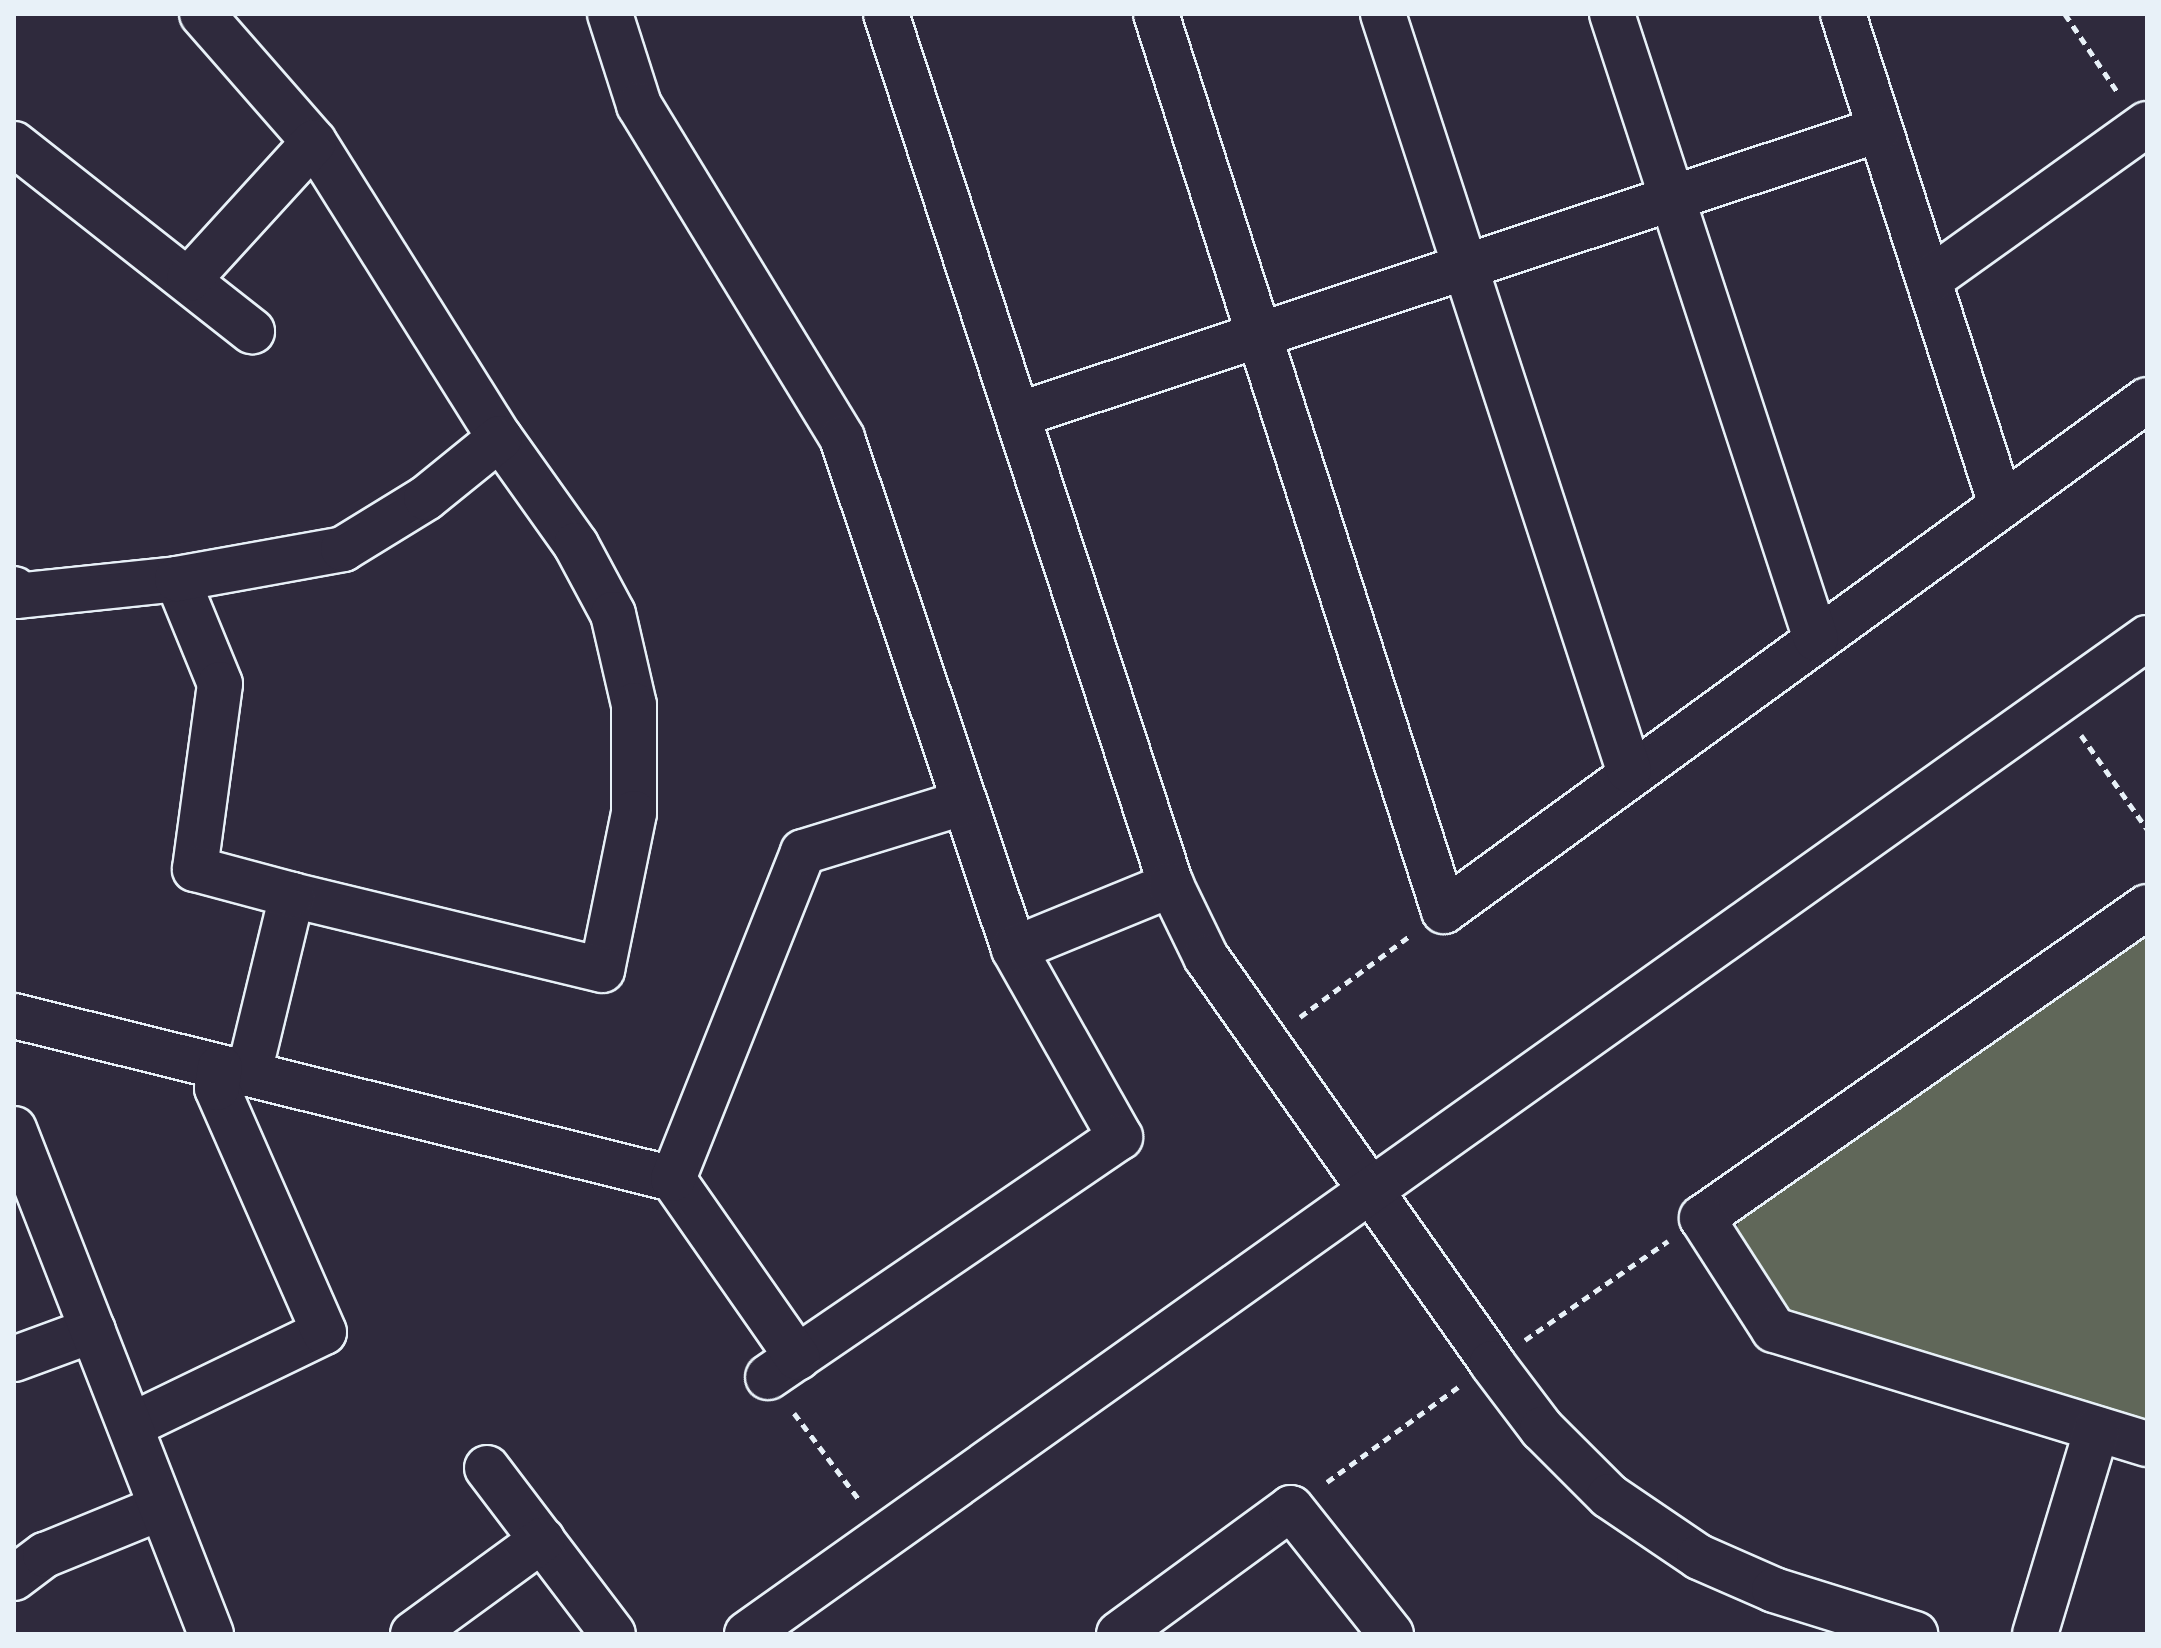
<!DOCTYPE html>
<html>
<head>
<meta charset="utf-8">
<style>
  body { margin:0 }
  #map { position:relative; width:2161px; height:1648px; overflow:hidden; background:#2f2a3d; font-family:Caveat,sans-serif }
  div>[style] { position:absolute }
  .green>* { inset:0; background:#606759 }
  .path>* { height:5px; margin-top:-2.5px; transform-origin:0; background:repeating-linear-gradient(90deg,#e8f1f8 0 8px,transparent 0 14px) }
  .roads { filter:drop-shadow(2px 0 #e8f1f8) drop-shadow(-2px 0 #e8f1f8) drop-shadow(0 2px #e8f1f8) drop-shadow(0 -2px #e8f1f8) }
  .street>* { height:44px; margin:-22px; padding:0 22px; transform-origin:22px; border-radius:22px; background:#2f2a3d }
  .secondary>* { height:44px; margin:-22px; padding:0 22px; transform-origin:22px; border-radius:22px; background:#2f2a3d }
  span { translate:-50% -50%; white-space:nowrap; text-align:center; line-height:1.15; -webkit-text-stroke:7px #2f2a3d; paint-order:stroke }
  .frame { position:absolute; inset:0; border:16px solid #e8f1f8; pointer-events:none }
</style>
</head>
<body>
<div id="map">
  <div class="green">
    <div style="clip-path:polygon(2147px 931px,2147px 1425px,1791px 1317px,1736px 1238px,1738px 1221px)"></div>
  </div>
  <div class="path">
    <div style="left:2065px;top:14px;width:95px;rotate:56.1deg"></div>
    <div style="left:2081px;top:735px;width:115px;rotate:54.9deg"></div>
    <div style="left:1300px;top:1017px;width:138px;rotate:-36.5deg"></div>
    <div style="left:1525px;top:1340px;width:174px;rotate:-34.7deg"></div>
    <div style="left:794px;top:1413px;width:110px;rotate:53.1deg"></div>
    <div style="left:1327px;top:1482px;width:162px;rotate:-35.9deg"></div>
  </div>
  <div class="roads">
    <div class="street">
      <div style="left:202px;top:14px;width:170px;rotate:48.8deg"></div>
      <div style="left:314px;top:142px;width:350px;rotate:57.9deg"></div>
      <div style="left:500px;top:438px;width:131px;rotate:54.6deg"></div>
      <div style="left:576px;top:545px;width:78px;rotate:61.8deg"></div>
      <div style="left:613px;top:614px;width:93px;rotate:77deg"></div>
      <div style="left:634px;top:705px;width:108px;rotate:90deg"></div>
      <div style="left:634px;top:813px;width:160px;rotate:101.5deg"></div>
      <div style="left:602px;top:970px;width:319px;rotate:-166.4deg"></div>
      <div style="left:292px;top:895px;width:183px;rotate:103.6deg"></div>
      <div style="left:610px;top:14px;width:96px;rotate:72.3deg"></div>
      <div style="left:639px;top:105px;width:390px;rotate:58.6deg"></div>
      <div style="left:842px;top:438px;width:539px;rotate:71.4deg"></div>
      <div style="left:1014px;top:949px;width:216px;rotate:60.6deg"></div>
      <div style="left:1120px;top:1137px;width:426px;rotate:145.7deg"></div>
      <div style="left:1156px;top:14px;width:942px;rotate:72.2deg"></div>
      <div style="left:1444px;top:911px;width:869px;rotate:-36.01deg"></div>
      <div style="left:1383px;top:14px;width:795px;rotate:71.98deg"></div>
      <div style="left:1612px;top:14px;width:657px;rotate:71.92deg"></div>
      <div style="left:1843px;top:14px;width:516px;rotate:72.16deg"></div>
      <div style="left:14px;top:144px;width:303px;rotate:38.2deg"></div>
      <div style="left:189px;top:279px;width:185px;rotate:-47.6deg"></div>
      <div style="left:1929px;top:280px;width:268px;rotate:-35.6deg"></div>
      <div style="left:1018px;top:415px;width:906px;rotate:-18.33deg"></div>
      <div style="left:177px;top:579px;width:113px;rotate:67.7deg"></div>
      <div style="left:220px;top:684px;width:187px;rotate:97.7deg"></div>
      <div style="left:195px;top:869px;width:100px;rotate:15deg"></div>
      <div style="left:14px;top:589px;width:7px;rotate:74deg"></div>
      <div style="left:16px;top:596px;width:162px;rotate:-6deg"></div>
      <div style="left:177px;top:579px;width:169px;rotate:-10.2deg"></div>
      <div style="left:343px;top:549px;width:97px;rotate:-31.6deg"></div>
      <div style="left:426px;top:498px;width:95px;rotate:-39deg"></div>
      <div style="left:2147px;top:907px;width:543px;rotate:145.05deg"></div>
      <div style="left:1702px;top:1218px;width:133px;rotate:57.3deg"></div>
      <div style="left:1774px;top:1330px;width:390px;rotate:17deg"></div>
      <div style="left:1014px;top:949px;width:170px;rotate:-22.2deg"></div>
      <div style="left:14px;top:1016px;width:679px;rotate:13.89deg"></div>
      <div style="left:673px;top:1179px;width:218px;rotate:55.1deg"></div>
      <div style="left:673px;top:1179px;width:352px;rotate:-68.3deg"></div>
      <div style="left:803px;top:852px;width:166px;rotate:-17.1deg"></div>
      <div style="left:14px;top:1359px;width:84px;rotate:-20.2deg"></div>
      <div style="left:132px;top:1425px;width:213px;rotate:-25.8deg"></div>
      <div style="left:324px;top:1332px;width:266px;rotate:-113.7deg"></div>
      <div style="left:217px;top:1088px;width:21px;rotate:-82deg"></div>
      <div style="left:487px;top:1468px;width:208px;rotate:52.8deg"></div>
      <div style="left:14px;top:1578px;width:39px;rotate:-37deg"></div>
      <div style="left:45px;top:1555px;width:124px;rotate:-22.2deg"></div>
      <div style="left:413px;top:1634px;width:160px;rotate:-36.1deg"></div>
      <div style="left:1119px;top:1634px;width:213px;rotate:-36.2deg"></div>
      <div style="left:1291px;top:1508px;width:161px;rotate:51.6deg"></div>
      <div style="left:2035px;top:1634px;width:214px;rotate:-73.2deg"></div>
    </div>
    <div class="secondary">
      <div style="left:886px;top:14px;width:916px;rotate:71.88deg"></div>
      <div style="left:1171px;top:885px;width:80px;rotate:64.1deg"></div>
      <div style="left:1206px;top:957px;width:497px;rotate:54.8deg"></div>
      <div style="left:1492px;top:1363px;width:83px;rotate:52.9deg"></div>
      <div style="left:1542px;top:1429px;width:95px;rotate:45deg"></div>
      <div style="left:1609px;top:1496px;width:109px;rotate:34.1deg"></div>
      <div style="left:1699px;top:1557px;width:82px;rotate:23.7deg"></div>
      <div style="left:1774px;top:1590px;width:148px;rotate:17.3deg"></div>
      <div style="left:14px;top:1129px;width:542px;rotate:68.69deg"></div>
      <div style="left:747px;top:1634px;width:1718px;rotate:-35.43deg"></div>
    </div>
  </div>
  <div class="frame"></div>
</div>
</body>
</html>
